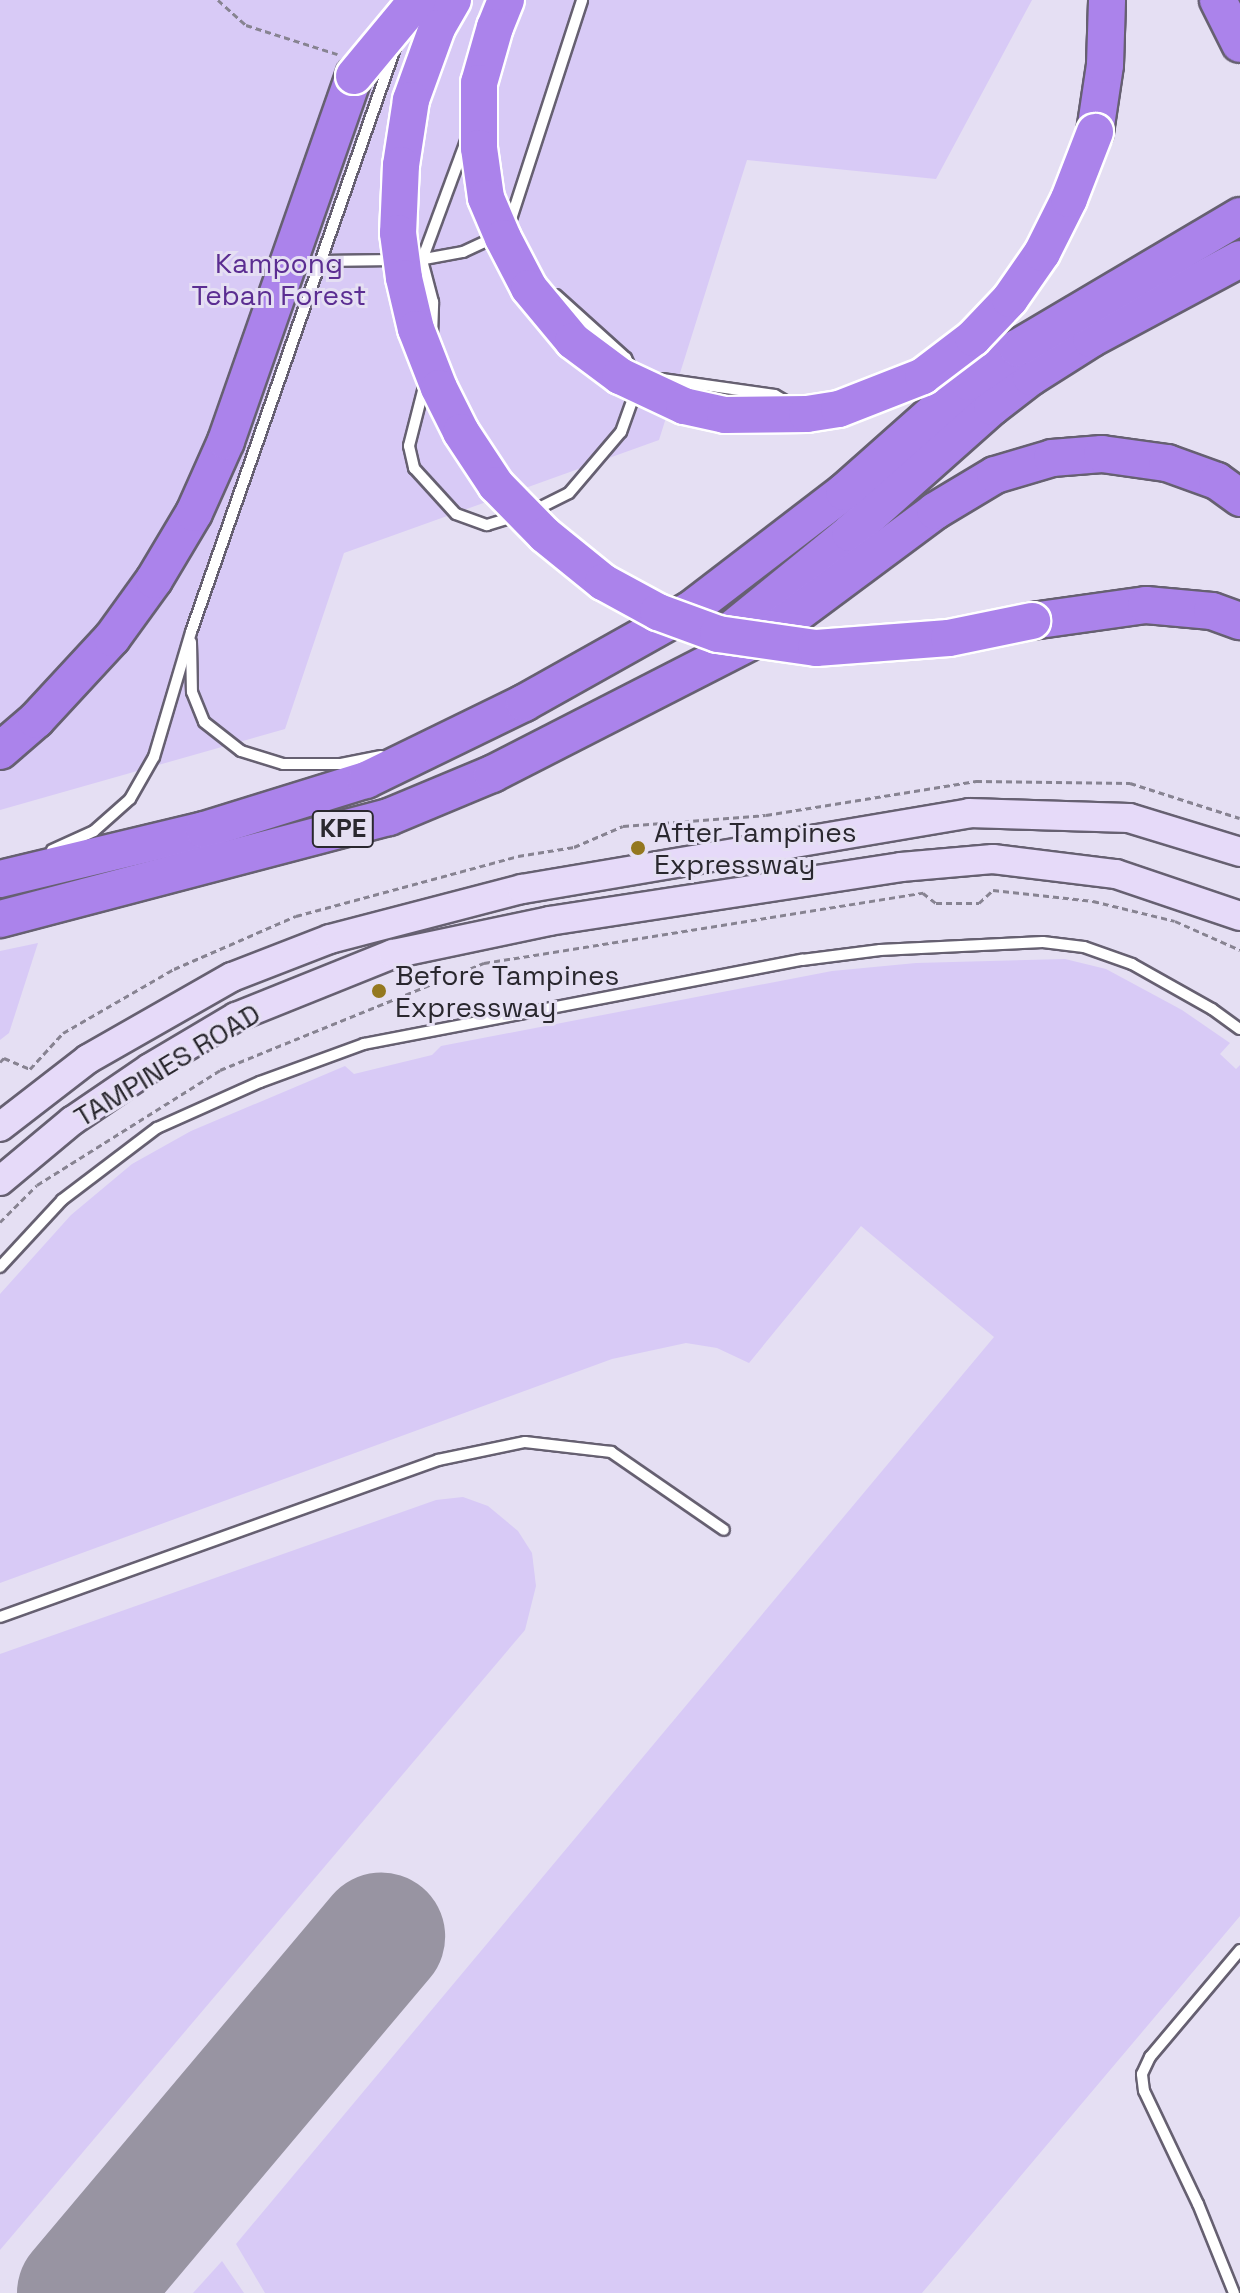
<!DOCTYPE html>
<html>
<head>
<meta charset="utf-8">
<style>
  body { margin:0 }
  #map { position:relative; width:1240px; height:2293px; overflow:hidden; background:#e5dff3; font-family:"Space Grotesk",sans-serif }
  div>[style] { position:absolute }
  .green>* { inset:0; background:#d8caf6 }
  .runway>* { height:128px; margin:-64px; padding:0 64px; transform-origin:64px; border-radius:64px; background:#9894a2 }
  .path>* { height:3px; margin-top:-1.5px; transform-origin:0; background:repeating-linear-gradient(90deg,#878391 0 6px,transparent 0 10px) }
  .roads { filter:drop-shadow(2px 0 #666071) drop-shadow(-2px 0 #666071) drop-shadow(0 2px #666071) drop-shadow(0 -2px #666071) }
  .lane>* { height:10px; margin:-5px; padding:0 5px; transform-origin:5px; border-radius:5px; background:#fff }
  .secondary>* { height:28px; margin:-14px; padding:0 14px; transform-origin:14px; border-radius:14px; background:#e6daf9 }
  .highway>* { height:36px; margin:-18px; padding:0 18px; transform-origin:18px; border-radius:18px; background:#ab83eb }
  .bridges { filter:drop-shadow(2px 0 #fff) drop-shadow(-2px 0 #fff) drop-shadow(0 2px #fff) drop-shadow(0 -2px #fff) }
  .highway-bridge>* { height:36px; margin:-18px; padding:0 18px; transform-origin:18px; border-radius:18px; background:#ab83eb }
  .dots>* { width:22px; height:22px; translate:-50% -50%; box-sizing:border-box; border:4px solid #e5dff3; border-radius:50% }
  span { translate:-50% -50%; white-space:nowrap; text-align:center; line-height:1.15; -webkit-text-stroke:6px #e5dff3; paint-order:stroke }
  .shield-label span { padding:2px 6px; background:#e5dff3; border:2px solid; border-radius:6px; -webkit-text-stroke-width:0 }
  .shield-label { font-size:26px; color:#2a282f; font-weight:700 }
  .park-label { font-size:28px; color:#5b2d92 }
  .poi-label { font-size:28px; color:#2a282f }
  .left { translate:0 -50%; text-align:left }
  .street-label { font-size:28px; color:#2a282f }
</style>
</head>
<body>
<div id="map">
  <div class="green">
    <div style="clip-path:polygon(0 0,1032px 0,936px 179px,747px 160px,659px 440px,344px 553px,285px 729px,0 810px)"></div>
    <div style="clip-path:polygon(38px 943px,9px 1033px,0 1040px,0 951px)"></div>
    <div style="clip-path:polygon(1065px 959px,1106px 969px,1182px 1010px,1230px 1043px,1220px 1054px,1236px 1069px,1240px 1065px,1240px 1916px,922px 2293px,265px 2293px,236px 2244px,994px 1337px,861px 1226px,749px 1363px,717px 1348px,686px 1343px,612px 1359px,0 1583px,0 1294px,71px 1215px,132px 1164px,191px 1131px,345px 1066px,354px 1074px,432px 1055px,441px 1046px,832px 971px,916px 963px)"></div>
    <div style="clip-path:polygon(463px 1497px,488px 1506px,518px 1531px,532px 1553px,536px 1586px,525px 1630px,0 2250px,0 1654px,436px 1500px)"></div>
    <div style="clip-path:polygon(222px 2261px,244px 2293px,193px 2293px)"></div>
  </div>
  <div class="runway">
    <div style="left:81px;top:2293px;width:466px;rotate:-49.9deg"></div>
  </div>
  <div class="path">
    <div style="left:218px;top:0;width:38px;rotate:42deg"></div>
    <div style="left:246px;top:25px;width:96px;rotate:17.7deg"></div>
    <div style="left:0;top:1062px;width:6px;rotate:-45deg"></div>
    <div style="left:4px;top:1058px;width:28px;rotate:23deg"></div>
    <div style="left:30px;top:1069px;width:49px;rotate:-47.5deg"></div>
    <div style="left:63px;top:1033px;width:128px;rotate:-30deg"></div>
    <div style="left:174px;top:969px;width:133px;rotate:-23.5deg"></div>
    <div style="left:296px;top:916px;width:230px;rotate:-15.1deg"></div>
    <div style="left:518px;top:856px;width:57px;rotate:-9.1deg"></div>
    <div style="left:574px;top:847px;width:53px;rotate:-23.2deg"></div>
    <div style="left:623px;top:826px;width:143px;rotate:-4.4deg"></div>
    <div style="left:766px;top:815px;width:213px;rotate:-9.2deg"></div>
    <div style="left:976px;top:781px;width:154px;rotate:0.7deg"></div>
    <div style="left:1130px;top:783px;width:115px;rotate:17.7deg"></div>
    <div style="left:0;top:1222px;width:52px;rotate:-45deg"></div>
    <div style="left:37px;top:1185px;width:216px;rotate:-32.1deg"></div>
    <div style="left:220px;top:1070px;width:285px;rotate:-22.1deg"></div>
    <div style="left:484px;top:963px;width:445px;rotate:-9.1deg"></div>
    <div style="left:923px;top:893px;width:16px;rotate:38deg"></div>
    <div style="left:936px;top:903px;width:43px"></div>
    <div style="left:979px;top:903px;width:19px;rotate:-43deg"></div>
    <div style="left:993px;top:890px;width:101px;rotate:6.3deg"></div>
    <div style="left:1093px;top:901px;width:84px;rotate:13.7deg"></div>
    <div style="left:1175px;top:921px;width:71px;rotate:24deg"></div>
  </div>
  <div class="roads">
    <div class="lane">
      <div style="left:505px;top:226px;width:12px;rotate:-55deg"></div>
      <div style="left:512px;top:216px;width:227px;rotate:-72deg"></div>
      <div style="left:419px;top:260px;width:45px;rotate:-10.3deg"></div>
      <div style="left:463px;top:252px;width:35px;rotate:-25deg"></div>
      <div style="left:321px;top:261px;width:74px;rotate:-0.8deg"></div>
      <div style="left:556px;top:295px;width:94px;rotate:42deg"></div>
      <div style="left:626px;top:358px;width:10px;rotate:66deg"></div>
      <div style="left:432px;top:336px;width:34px;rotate:-88deg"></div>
      <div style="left:433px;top:302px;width:43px;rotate:-104.7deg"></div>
      <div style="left:422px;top:260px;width:127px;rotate:-69.7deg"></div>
      <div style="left:662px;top:379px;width:114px;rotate:8.1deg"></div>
      <div style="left:775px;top:395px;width:14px;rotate:30deg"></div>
      <div style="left:425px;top:383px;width:65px;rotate:104.3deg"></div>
      <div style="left:409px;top:446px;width:23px;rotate:77deg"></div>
      <div style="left:414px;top:468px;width:62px;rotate:47.6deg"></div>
      <div style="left:456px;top:514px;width:33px;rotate:20deg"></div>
      <div style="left:487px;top:525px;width:30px;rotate:-17deg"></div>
      <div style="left:531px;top:512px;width:42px;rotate:-26.6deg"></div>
      <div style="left:569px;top:493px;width:80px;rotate:-49.6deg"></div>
      <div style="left:621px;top:432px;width:45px;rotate:-70.3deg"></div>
      <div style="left:191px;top:642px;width:50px;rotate:88.9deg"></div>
      <div style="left:192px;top:692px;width:32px;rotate:68deg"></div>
      <div style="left:204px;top:722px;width:47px;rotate:38.1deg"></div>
      <div style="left:241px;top:751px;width:44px;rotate:17.2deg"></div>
      <div style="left:283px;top:764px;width:58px"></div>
      <div style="left:341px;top:764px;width:41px;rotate:-11.3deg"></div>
      <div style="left:52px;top:850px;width:46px;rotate:-24.3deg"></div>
      <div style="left:94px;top:831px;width:48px;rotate:-41.6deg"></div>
      <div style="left:130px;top:799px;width:48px;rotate:-60.3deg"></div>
      <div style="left:154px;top:757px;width:130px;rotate:-73.5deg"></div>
      <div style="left:191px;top:632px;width:619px;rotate:-70.74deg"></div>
      <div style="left:0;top:1267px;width:91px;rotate:-47.2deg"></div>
      <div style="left:62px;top:1200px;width:119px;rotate:-37.2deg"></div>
      <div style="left:157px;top:1128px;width:113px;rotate:-24.1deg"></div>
      <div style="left:260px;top:1082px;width:111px;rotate:-20.1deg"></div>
      <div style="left:364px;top:1044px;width:446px;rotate:-10.9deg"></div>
      <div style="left:802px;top:960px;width:79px;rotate:-7.3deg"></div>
      <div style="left:880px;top:950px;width:163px;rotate:-2.8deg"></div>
      <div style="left:1043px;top:942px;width:41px;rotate:7deg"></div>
      <div style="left:1084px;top:947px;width:51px;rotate:19.5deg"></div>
      <div style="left:1132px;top:964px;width:92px;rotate:29.4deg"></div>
      <div style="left:1212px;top:1009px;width:34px;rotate:36deg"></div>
      <div style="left:0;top:1617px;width:465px;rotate:-19.7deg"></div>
      <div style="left:438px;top:1460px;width:89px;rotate:-11.7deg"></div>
      <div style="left:525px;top:1442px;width:87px;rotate:6.6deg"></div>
      <div style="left:611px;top:1452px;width:137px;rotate:34.6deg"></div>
      <div style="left:1234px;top:2293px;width:96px;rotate:-112deg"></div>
      <div style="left:1198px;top:2204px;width:125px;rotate:-115.5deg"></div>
      <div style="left:1144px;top:2091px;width:17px;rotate:-97deg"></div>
      <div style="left:1142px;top:2074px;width:19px;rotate:-65deg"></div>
      <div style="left:1150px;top:2057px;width:140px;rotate:-49.9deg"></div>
    </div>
    <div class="secondary">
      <div style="left:0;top:1127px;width:111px;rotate:-37.7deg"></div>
      <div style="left:88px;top:1059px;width:166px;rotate:-29.7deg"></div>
      <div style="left:232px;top:977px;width:105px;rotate:-21.2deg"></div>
      <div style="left:330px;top:939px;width:198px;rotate:-14.6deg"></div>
      <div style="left:522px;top:889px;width:453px;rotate:-9.6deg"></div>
      <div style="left:969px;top:813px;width:160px;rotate:1.8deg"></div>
      <div style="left:1129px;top:818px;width:116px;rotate:17deg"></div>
      <div style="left:0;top:1181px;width:94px;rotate:-39.8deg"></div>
      <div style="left:72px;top:1121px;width:94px;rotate:-34.2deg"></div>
      <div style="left:150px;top:1068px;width:100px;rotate:-30.7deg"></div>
      <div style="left:236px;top:1017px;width:169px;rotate:-21.9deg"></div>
      <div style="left:393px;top:954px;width:159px;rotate:-11.9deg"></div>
      <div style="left:549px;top:921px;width:356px;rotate:-8.7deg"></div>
      <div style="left:901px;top:867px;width:92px;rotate:-5deg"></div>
      <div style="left:993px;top:859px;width:124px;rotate:7deg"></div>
      <div style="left:1116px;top:874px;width:131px;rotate:18.7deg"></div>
    </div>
    <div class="highway">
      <div style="left:1218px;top:0;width:49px;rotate:63.4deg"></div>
      <div style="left:1095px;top:132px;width:68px;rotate:-81.5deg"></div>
      <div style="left:1105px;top:65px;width:65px;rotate:-88.2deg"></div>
      <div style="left:1032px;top:621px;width:115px;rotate:-8deg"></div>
      <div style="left:1146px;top:605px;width:66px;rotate:5.2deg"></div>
      <div style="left:1212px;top:611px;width:30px;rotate:20deg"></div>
      <div style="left:716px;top:642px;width:173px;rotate:-39.1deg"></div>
      <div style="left:850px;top:533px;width:190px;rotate:-41.6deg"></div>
      <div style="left:992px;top:407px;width:49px;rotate:-37.6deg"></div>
      <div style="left:1031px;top:377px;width:71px;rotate:-32.3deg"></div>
      <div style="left:1091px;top:339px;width:169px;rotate:-28.2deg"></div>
      <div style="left:0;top:751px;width:48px;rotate:-40.7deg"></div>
      <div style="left:36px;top:720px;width:112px;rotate:-47.2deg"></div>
      <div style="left:112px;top:638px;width:72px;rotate:-54.1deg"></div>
      <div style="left:154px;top:580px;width:78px;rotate:-59.2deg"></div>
      <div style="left:194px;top:513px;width:79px;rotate:-66deg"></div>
      <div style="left:226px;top:441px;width:387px;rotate:-70.7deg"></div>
      <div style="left:0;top:879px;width:210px;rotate:-13.5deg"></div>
      <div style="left:204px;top:830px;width:170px;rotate:-17.2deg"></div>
      <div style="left:366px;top:780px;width:176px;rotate:-26deg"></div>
      <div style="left:524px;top:703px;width:190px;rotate:-29.3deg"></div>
      <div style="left:690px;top:610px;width:194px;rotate:-37.5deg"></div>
      <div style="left:844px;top:492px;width:166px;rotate:-41.6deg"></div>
      <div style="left:968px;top:382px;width:60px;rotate:-34.8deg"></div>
      <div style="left:1017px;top:348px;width:259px;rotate:-30.6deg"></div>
      <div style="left:0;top:919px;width:402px;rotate:-14.7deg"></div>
      <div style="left:389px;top:817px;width:112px;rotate:-22.7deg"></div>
      <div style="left:492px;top:774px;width:322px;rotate:-27.1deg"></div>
      <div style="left:779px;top:627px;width:194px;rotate:-36.6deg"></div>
      <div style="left:935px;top:511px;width:70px;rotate:-31deg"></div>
      <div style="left:995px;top:475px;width:59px;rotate:-16.6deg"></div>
      <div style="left:1052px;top:458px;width:50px;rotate:-4.6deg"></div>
      <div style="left:1102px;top:454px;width:66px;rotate:7.9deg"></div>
      <div style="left:1167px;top:463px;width:53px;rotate:19.8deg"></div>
      <div style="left:1217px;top:481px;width:29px;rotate:36deg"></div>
    </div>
  </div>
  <div class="bridges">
    <div class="highway-bridge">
      <div style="left:453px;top:0;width:32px;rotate:120deg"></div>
      <div style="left:437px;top:28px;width:77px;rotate:109.9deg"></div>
      <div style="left:411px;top:100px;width:66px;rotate:98.7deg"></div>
      <div style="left:401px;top:165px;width:68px;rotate:92.5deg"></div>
      <div style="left:398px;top:233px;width:45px;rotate:82.4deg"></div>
      <div style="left:404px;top:278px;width:52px;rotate:76.8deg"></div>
      <div style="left:416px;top:329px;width:63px;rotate:68.7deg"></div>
      <div style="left:439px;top:388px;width:49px;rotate:63.4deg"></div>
      <div style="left:461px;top:432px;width:64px;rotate:56.6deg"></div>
      <div style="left:496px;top:485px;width:70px;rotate:45.6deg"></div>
      <div style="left:545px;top:535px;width:75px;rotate:39deg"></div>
      <div style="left:603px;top:582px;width:63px;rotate:28.6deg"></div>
      <div style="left:658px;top:612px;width:64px;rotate:20.1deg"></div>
      <div style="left:718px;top:634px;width:99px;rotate:8.1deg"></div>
      <div style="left:816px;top:648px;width:133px;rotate:-4.3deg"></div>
      <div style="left:949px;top:638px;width:85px;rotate:-11.6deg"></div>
      <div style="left:506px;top:0;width:29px;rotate:112deg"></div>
      <div style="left:495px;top:27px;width:58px;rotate:105.9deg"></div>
      <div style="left:479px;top:83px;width:65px;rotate:90deg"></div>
      <div style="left:479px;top:148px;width:50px;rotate:82deg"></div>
      <div style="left:486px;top:198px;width:43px;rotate:67deg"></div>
      <div style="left:503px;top:238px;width:56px;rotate:62.5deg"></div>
      <div style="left:529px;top:288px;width:69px;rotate:50.3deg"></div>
      <div style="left:573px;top:341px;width:59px;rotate:36.7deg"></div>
      <div style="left:620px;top:376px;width:71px;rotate:25.1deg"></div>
      <div style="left:684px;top:406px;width:42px;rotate:12.4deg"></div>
      <div style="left:725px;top:415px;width:82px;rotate:-0.7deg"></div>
      <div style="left:807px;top:414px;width:32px;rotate:-9deg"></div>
      <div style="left:839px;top:409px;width:90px;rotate:-21.4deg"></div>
      <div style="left:923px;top:376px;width:63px;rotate:-37.2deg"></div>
      <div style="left:973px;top:338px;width:54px;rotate:-46.5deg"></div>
      <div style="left:1010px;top:299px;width:56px;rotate:-55.2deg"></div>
      <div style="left:1042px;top:253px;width:60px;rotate:-63.4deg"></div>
      <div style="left:1069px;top:199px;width:72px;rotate:-68.8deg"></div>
      <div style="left:354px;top:76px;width:99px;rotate:-50.3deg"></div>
    </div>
  </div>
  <div class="dots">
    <div style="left:638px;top:848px;background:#94781f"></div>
    <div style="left:379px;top:991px;background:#94781f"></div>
  </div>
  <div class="shield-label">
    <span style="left:343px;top:829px">KPE</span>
  </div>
  <div class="park-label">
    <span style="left:279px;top:279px">Kampong<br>Teban Forest</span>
  </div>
  <div class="poi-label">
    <span class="left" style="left:654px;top:848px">After Tampines<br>Expressway</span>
    <span class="left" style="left:395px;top:991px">Before Tampines<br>Expressway</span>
  </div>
  <div class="street-label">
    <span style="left:167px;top:1065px;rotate:-31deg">TAMPINES ROAD</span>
  </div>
</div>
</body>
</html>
